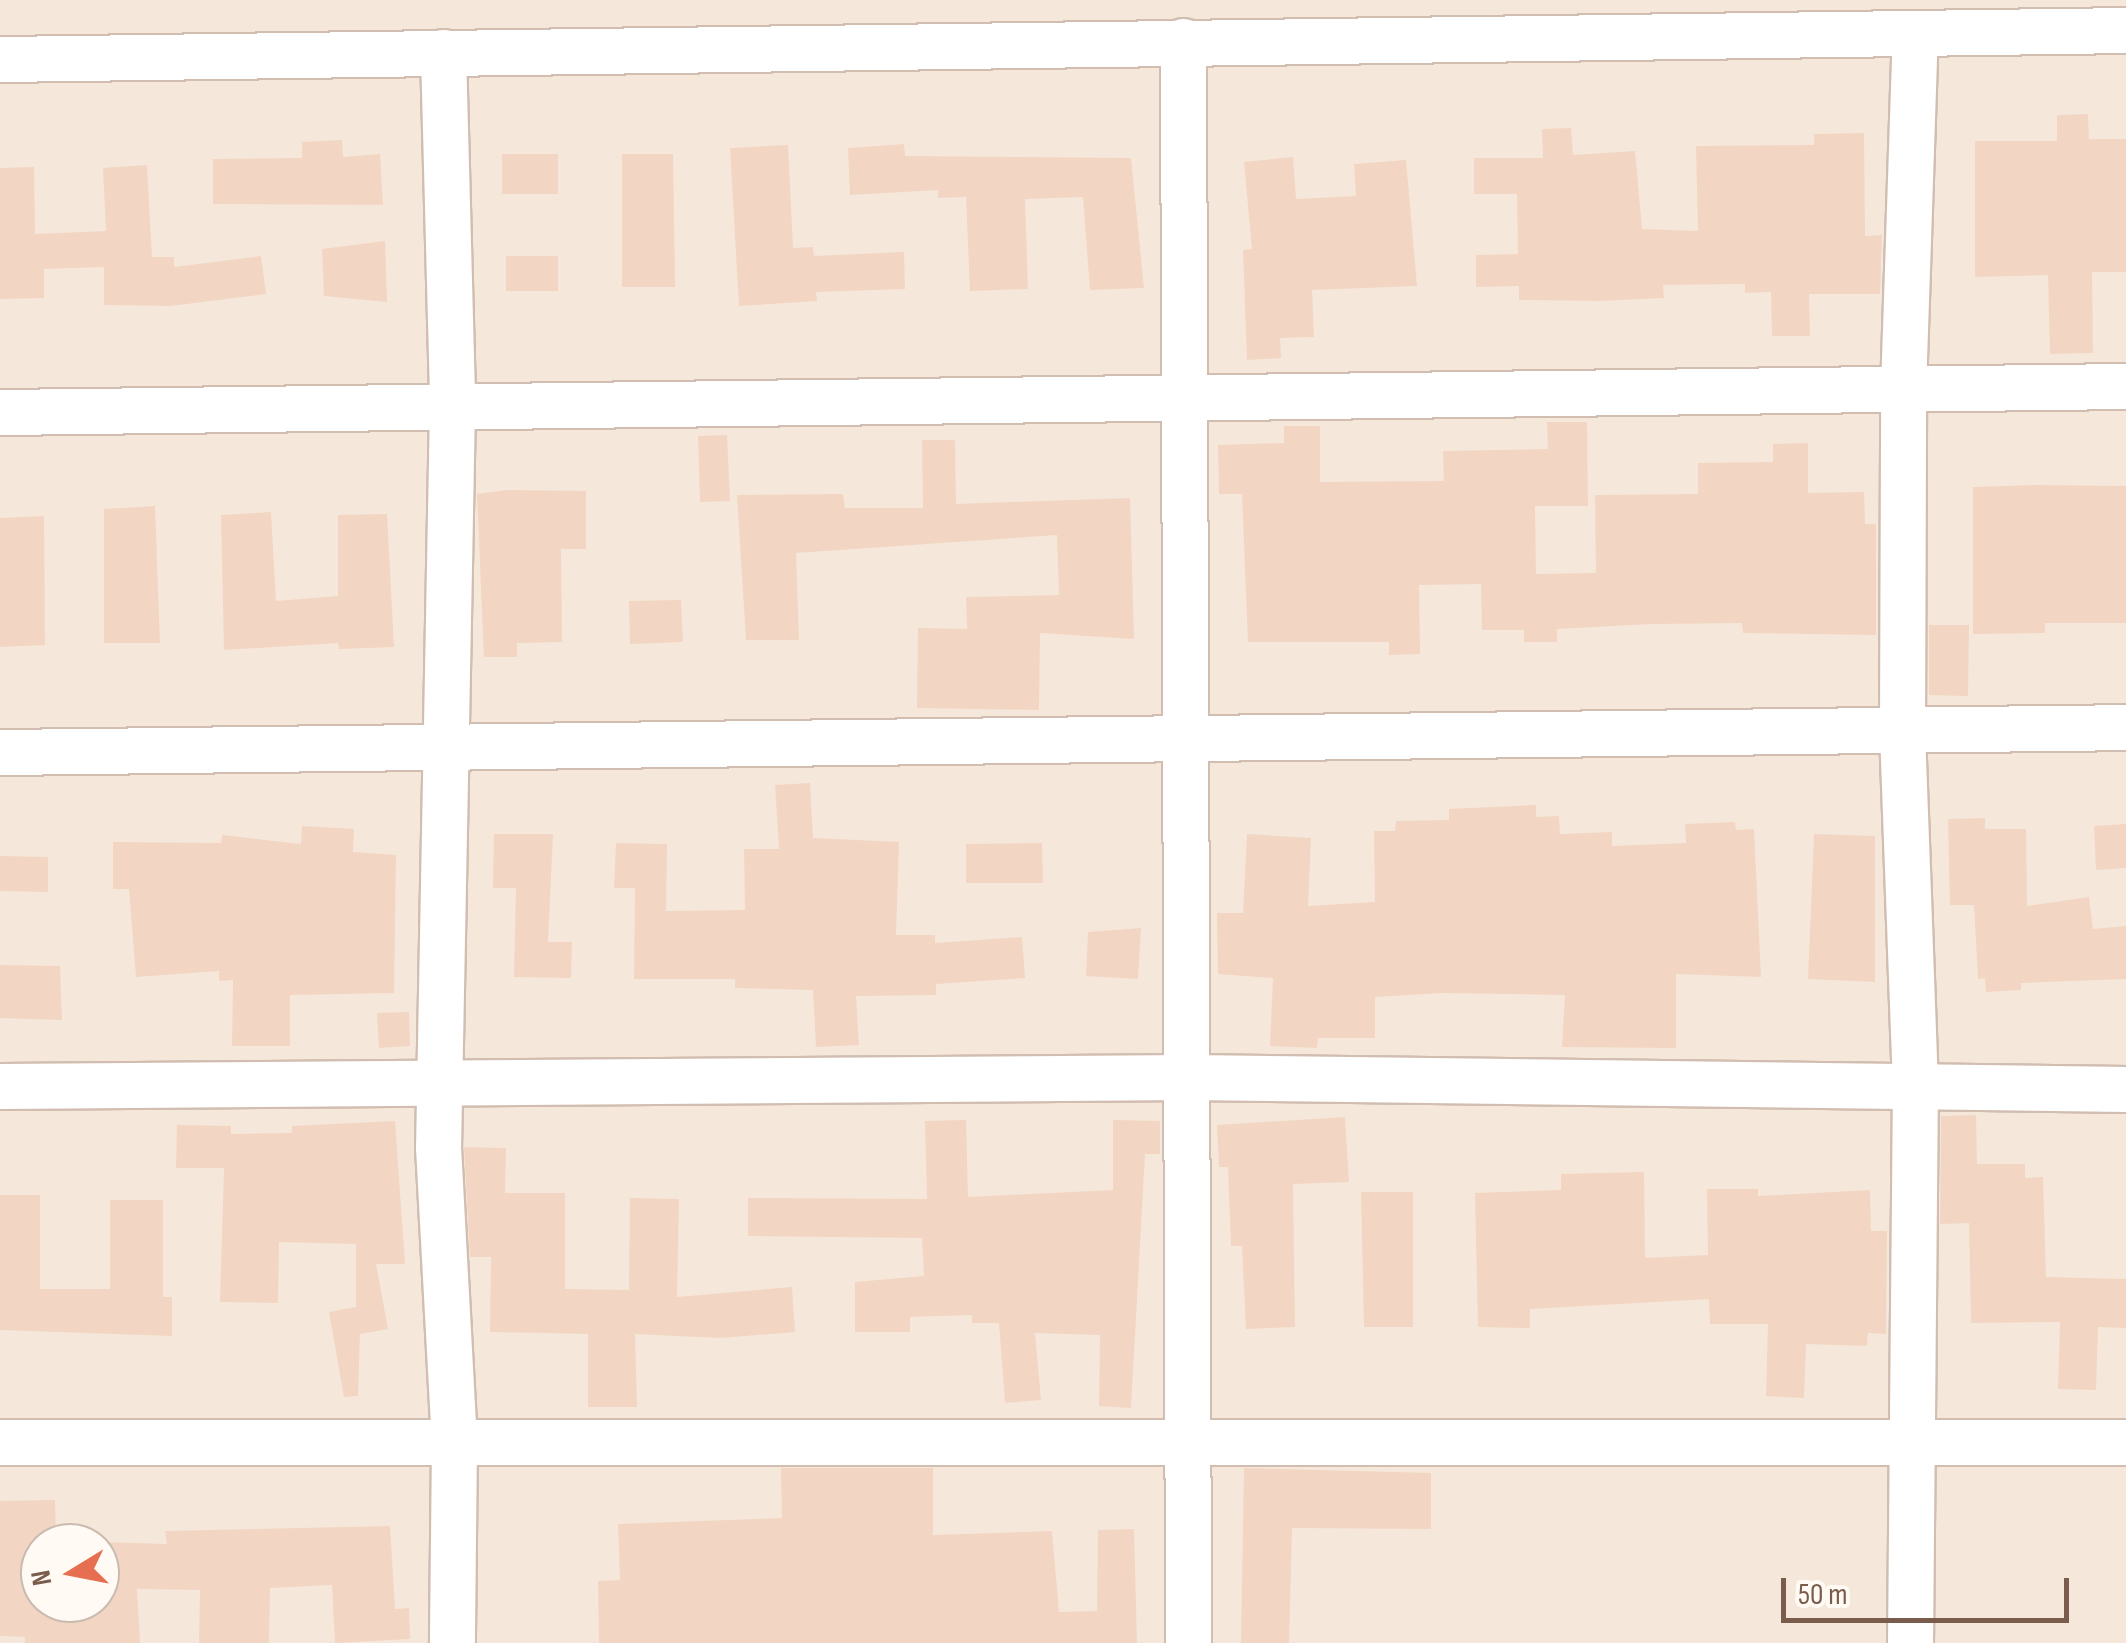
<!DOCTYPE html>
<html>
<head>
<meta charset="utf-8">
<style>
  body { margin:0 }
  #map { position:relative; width:2126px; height:1643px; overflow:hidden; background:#fdf6ec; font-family:"Sofia Sans Condensed",sans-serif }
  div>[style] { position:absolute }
  .residential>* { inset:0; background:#f5e8da }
  .building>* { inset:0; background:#f3d5c3 }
  .roads { filter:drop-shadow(2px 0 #d1beb0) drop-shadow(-2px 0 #d1beb0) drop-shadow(0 2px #d1beb0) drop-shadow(0 -2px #d1beb0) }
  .minor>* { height:45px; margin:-22.5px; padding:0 22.5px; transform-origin:22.5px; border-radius:22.5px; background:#fff }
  span { translate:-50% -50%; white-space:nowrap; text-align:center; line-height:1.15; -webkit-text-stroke:10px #fffaf3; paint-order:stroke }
  .north { position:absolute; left:20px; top:1523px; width:100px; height:100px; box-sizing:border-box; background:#fffaf3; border:2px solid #cabbb1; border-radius:50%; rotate:260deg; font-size:28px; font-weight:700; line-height:40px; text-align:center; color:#7a5c4d }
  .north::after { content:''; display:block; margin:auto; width:35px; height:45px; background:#e76f51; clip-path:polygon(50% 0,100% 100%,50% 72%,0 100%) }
  .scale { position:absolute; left:1781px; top:1578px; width:288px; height:45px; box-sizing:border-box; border:5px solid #7a5c4d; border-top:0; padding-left:12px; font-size:30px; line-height:35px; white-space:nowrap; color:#7a5c4d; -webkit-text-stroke:8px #fffaf3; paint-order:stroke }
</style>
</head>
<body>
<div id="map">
  <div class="residential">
    <div style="clip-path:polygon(evenodd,0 0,2126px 0,2126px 1643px,0 1643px,0 0,40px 1543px,100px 1543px,100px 1603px,40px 1603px,40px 1543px)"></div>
  </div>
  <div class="building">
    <div style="clip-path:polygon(2088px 114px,2089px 139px,2126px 139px,2126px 272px,2092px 272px,2093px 353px,2050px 354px,2048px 275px,1975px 277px,1975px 141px,2057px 141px,2057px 115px)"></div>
    <div style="clip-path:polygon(1571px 128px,1573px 155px,1635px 151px,1642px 229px,1698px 231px,1696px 146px,1814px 145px,1814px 134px,1864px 133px,1865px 236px,1882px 235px,1880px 294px,1809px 294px,1810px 336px,1772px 336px,1771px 292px,1745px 293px,1745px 284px,1663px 285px,1664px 298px,1600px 301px,1519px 300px,1519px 286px,1476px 287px,1476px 255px,1518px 254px,1517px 194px,1474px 194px,1474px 158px,1543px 158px,1542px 129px)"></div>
    <div style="clip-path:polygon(342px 140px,343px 157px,380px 154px,383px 205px,213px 204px,213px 159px,302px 158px,302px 142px)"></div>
    <div style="clip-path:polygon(904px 144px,905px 156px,1131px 158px,1144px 288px,1090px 290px,1083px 197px,1025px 199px,1028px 289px,970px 291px,966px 197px,938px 198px,938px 190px,850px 195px,848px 148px)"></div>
    <div style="clip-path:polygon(788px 145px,793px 248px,813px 247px,814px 256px,904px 252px,905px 289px,816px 292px,817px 301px,739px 306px,730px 148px)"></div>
    <div style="clip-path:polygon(502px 154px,558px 154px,558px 194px,502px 194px)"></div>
    <div style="clip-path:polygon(622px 154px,673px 154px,675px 287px,622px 287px)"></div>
    <div style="clip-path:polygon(1293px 157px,1296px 199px,1356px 196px,1354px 164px,1406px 160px,1417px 286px,1312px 290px,1314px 337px,1280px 338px,1281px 358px,1247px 360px,1243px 250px,1252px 249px,1244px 162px)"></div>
    <div style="clip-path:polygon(147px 165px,152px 257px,174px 257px,174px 267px,261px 256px,266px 294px,171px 306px,104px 305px,104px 267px,44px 269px,44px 298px,0 299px,0 168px,34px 167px,35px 234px,106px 231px,103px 168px)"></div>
    <div style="clip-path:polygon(385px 241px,387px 302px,324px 296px,322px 249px)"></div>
    <div style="clip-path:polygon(506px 256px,558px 256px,558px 291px,506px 291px)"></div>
    <div style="clip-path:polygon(1547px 422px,1587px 422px,1588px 506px,1535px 506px,1536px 574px,1596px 573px,1595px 495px,1698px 494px,1698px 463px,1773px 462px,1773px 444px,1808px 443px,1808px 493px,1864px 492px,1865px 524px,1876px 524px,1876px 635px,1743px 633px,1742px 623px,1651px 624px,1557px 629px,1557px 642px,1524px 642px,1524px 630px,1482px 630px,1481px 584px,1419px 585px,1420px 654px,1389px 655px,1389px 642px,1248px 642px,1242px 494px,1219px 494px,1218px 445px,1284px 443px,1284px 426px,1320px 426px,1320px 482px,1444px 481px,1443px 451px,1548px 449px)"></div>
    <div style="clip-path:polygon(727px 435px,730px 501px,700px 502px,698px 436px)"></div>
    <div style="clip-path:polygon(922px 440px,955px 440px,956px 504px,1130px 498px,1134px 639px,1040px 633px,1039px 710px,917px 708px,918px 628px,967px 629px,966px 597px,1059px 595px,1057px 535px,796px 553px,799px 640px,746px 640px,737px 495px,843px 494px,845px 508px,923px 508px)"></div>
    <div style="clip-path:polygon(2034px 485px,2126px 486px,2126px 623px,2045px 623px,2045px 633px,1973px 634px,1973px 487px)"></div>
    <div style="clip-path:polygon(507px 490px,586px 491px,586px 549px,561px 549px,562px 642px,517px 643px,517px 657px,484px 657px,477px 494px)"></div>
    <div style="clip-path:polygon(155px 506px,160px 643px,104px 643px,104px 509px)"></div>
    <div style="clip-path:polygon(271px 512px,276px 601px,338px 596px,338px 515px,387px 514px,394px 647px,339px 649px,338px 643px,224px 650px,221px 515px)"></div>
    <div style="clip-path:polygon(44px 516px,45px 645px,0 647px,0 518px)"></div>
    <div style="clip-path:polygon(681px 600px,683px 642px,630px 644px,629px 601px)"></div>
    <div style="clip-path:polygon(1929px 625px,1969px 625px,1968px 696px,1929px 695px)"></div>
    <div style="clip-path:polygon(810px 783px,813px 838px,899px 842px,896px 935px,935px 935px,935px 943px,1022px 937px,1025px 978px,936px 984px,936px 995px,856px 996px,859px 1045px,816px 1047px,813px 990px,735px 988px,735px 979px,634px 979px,635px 888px,614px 888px,616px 843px,667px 844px,666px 911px,745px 910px,744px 849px,779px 849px,775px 785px)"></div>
    <div style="clip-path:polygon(1536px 805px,1536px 817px,1559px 816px,1560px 834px,1612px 832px,1612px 846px,1686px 843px,1685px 824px,1735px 822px,1736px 830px,1754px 829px,1761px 977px,1676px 974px,1676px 1048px,1562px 1047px,1565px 995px,1442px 993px,1375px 997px,1375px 1038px,1318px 1038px,1317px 1048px,1270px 1046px,1273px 978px,1218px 974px,1217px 913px,1243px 913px,1247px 834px,1311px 838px,1308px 906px,1375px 902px,1374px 831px,1395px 831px,1396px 821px,1449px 820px,1449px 809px)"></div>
    <div style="clip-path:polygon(1985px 818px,1985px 829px,2026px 829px,2027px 906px,2089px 897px,2093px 929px,2126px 926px,2126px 979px,2021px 983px,2021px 990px,1986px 992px,1985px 978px,1978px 979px,1974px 905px,1950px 905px,1948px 819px)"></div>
    <div style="clip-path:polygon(2126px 824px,2126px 868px,2096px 870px,2094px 826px)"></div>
    <div style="clip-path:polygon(302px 826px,354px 829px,353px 852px,396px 855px,394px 993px,290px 995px,290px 1046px,232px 1046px,233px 980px,219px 981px,219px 971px,136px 977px,129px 889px,113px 889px,113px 842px,221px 843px,222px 835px,301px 844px)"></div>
    <div style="clip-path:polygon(494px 834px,553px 834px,548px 942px,572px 942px,571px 978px,514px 977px,516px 888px,493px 888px)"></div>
    <div style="clip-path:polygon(1814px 834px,1875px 836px,1875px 982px,1808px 979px)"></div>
    <div style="clip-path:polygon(1042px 843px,1043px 883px,966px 883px,966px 844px)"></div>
    <div style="clip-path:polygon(0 856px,48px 857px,48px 892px,0 891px)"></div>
    <div style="clip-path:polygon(1141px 928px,1138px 979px,1086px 976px,1088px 932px)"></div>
    <div style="clip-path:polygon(0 965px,60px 966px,62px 1020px,0 1018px)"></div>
    <div style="clip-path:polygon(409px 1012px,410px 1046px,379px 1048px,377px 1013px)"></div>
    <div style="clip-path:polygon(1976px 1115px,1977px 1164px,2025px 1164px,2025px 1178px,2043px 1177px,2046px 1277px,2126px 1279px,2126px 1328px,2098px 1327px,2096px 1390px,2058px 1389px,2060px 1322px,1971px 1323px,1969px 1223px,1940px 1224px,1941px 1125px,1941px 1116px)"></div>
    <div style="clip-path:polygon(1345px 1117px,1349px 1182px,1293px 1184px,1295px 1327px,1246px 1329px,1242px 1246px,1231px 1246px,1228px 1167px,1219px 1167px,1217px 1125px)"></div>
    <div style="clip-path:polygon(966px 1120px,968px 1197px,1113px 1190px,1113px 1120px,1160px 1121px,1160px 1154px,1145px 1154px,1131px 1408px,1099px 1406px,1100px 1335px,1035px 1333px,1041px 1400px,1005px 1403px,999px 1323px,972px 1323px,972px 1315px,910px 1317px,910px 1332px,855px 1332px,855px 1282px,924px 1276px,922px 1238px,748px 1236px,748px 1198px,927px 1199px,925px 1121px)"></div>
    <div style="clip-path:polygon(395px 1121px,405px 1264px,376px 1264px,388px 1329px,360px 1334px,358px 1396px,344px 1397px,329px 1312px,356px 1307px,356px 1244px,279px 1242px,278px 1303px,220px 1302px,224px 1168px,176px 1168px,177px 1125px,231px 1126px,231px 1134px,292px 1133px,292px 1126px)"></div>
    <div style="clip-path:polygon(464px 1147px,506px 1148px,505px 1193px,565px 1193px,565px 1289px,629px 1290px,630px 1198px,679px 1199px,677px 1297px,792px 1287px,795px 1332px,720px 1338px,635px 1334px,637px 1407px,588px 1407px,588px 1334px,490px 1332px,491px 1257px,470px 1257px)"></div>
    <div style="clip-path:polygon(1644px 1172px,1645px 1258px,1708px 1255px,1707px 1189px,1758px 1189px,1758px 1196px,1870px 1190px,1871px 1231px,1887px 1231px,1886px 1334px,1868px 1333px,1867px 1346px,1806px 1344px,1804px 1398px,1766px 1396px,1768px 1324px,1710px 1324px,1709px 1299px,1530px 1309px,1530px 1328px,1478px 1327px,1475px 1193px,1561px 1190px,1561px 1174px)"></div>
    <div style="clip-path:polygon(1361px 1192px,1413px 1192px,1413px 1327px,1364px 1327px)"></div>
    <div style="clip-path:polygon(0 1195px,40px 1195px,40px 1289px,110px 1289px,110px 1200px,163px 1200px,163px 1297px,172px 1297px,172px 1336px,0 1330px)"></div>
    <div style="clip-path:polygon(781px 1468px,933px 1468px,933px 1535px,1052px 1531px,1059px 1612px,1097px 1611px,1098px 1530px,1134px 1529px,1137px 1643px,599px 1643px,598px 1581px,620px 1580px,618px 1524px,782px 1518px)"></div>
    <div style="clip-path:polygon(1244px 1468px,1431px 1473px,1431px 1529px,1292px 1528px,1289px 1643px,1241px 1643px)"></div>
    <div style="clip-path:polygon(55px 1500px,56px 1543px,40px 1543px,40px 1603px,100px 1605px,100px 1542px,167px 1544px,165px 1531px,390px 1526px,395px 1609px,409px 1608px,410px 1639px,335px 1643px,332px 1585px,270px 1588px,269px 1643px,199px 1643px,200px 1590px,137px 1589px,140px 1643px,25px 1643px,25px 1637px,0 1636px,0 1501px)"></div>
  </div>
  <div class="roads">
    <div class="minor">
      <div style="left:1183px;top:41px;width:1602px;rotate:89.82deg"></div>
      <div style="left:443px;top:52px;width:355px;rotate:88.5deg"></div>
      <div style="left:452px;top:407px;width:740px;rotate:91.08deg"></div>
      <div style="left:438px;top:1147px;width:296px;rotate:86.9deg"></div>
      <div style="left:454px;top:1443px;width:200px;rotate:90.6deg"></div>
      <div style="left:0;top:59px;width:2126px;rotate:-0.78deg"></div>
      <div style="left:0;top:412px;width:2126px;rotate:-0.7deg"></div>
      <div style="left:0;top:752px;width:2126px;rotate:-0.67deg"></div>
      <div style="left:0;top:1086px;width:1189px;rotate:-0.43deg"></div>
      <div style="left:1189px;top:1077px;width:937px;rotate:0.73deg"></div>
      <div style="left:0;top:1442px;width:2126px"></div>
      <div style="left:1910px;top:1643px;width:557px;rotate:-89.49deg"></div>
      <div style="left:1915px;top:1086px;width:357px;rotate:-92.1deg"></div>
      <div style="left:1902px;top:729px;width:339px;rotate:-89.8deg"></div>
      <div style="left:1903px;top:390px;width:355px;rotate:-88.1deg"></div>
    </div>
  </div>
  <div class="north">N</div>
  <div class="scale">50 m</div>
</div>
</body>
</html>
